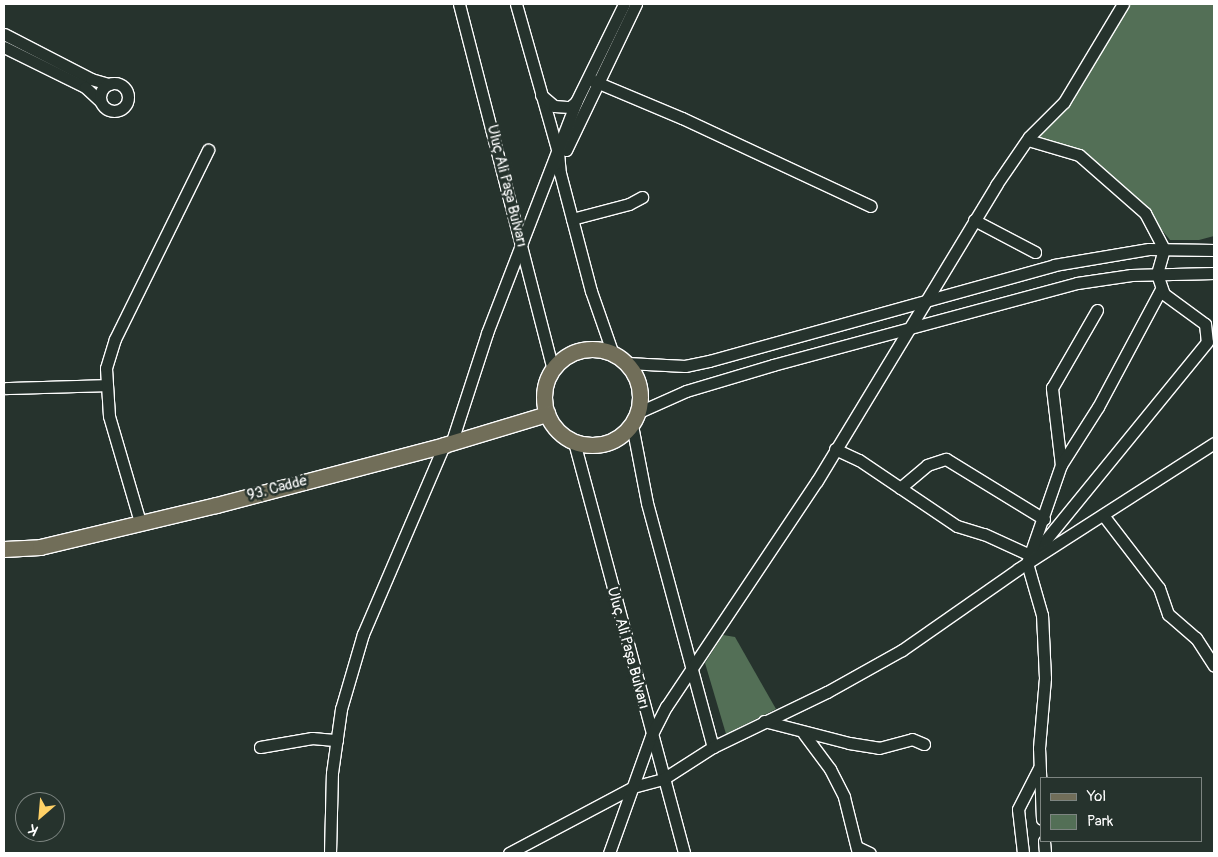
<!DOCTYPE html>
<html>
<head>
<meta charset="utf-8">
<style>
  body { margin:0 }
  #map { position:relative; width:1218px; height:857px; overflow:hidden; background:#26332d; font-family:Pangolin,sans-serif }
  div>[style] { position:absolute }
  .green>* { inset:0; background:#536f56 }
  .roads { filter:drop-shadow(1px 0 #fff) drop-shadow(-1px 0 #fff) drop-shadow(0 1px #fff) drop-shadow(0 -1px #fff) }
  .minor>* { height:11px; margin:-5.5px; padding:0 5.5px; transform-origin:5.5px; border-radius:5.5px; background:#26332d }
  .minor>.ring { margin:-5.5px; padding:0; box-sizing:content-box; background:none; border:11px solid #26332d; border-radius:50% }
  .major>* { height:15px; margin:-7.5px; padding:0 7.5px; transform-origin:7.5px; border-radius:7.5px; background:#716e59 }
  .major>.ring { margin:-7.5px; padding:0; box-sizing:content-box; background:none; border:15px solid #716e59; border-radius:50% }
  span { translate:-50% -50%; white-space:nowrap; text-align:center; line-height:1.15; -webkit-text-stroke:5px #26332d; paint-order:stroke }
  .street-label { font-size:15px; color:#fff }
  .frame { position:absolute; inset:0; border:5px solid #fff; pointer-events:none }
  .legend { position:absolute; left:1040px; top:777px; width:162px; height:65px; box-sizing:border-box; background:#26332d; border:1px solid #7d8581; margin:0; padding:6px 9px; list-style:none; font-size:15px; color:#fff }
  .legend li { display:flex; align-items:center; gap:10px; height:25px }
  .legend b { width:25px; border:1px solid #7d8581 }
  .north { position:absolute; left:15px; top:792px; width:50px; height:50px; box-sizing:border-box; background:#26332d; border:1px solid #7d8581; border-radius:50%; rotate:207deg; font-size:14px; font-weight:700; line-height:20px; text-align:center; color:#fff }
  .north::after { content:''; display:block; margin:auto; width:18px; height:22px; background:#ffd166; clip-path:polygon(50% 0,100% 100%,50% 72%,0 100%) }
</style>
</head>
<body>
<div id="map">
  <div class="green">
    <div style="clip-path:polygon(1128px 4px,1214px 4px,1214px 236px,1199px 240px,1170px 240px,1134px 196px,1099px 167px,1039px 137px,1073px 102px,1084px 76px)"></div>
    <div style="clip-path:polygon(723px 635px,735px 637px,776px 709px,726px 734px,705px 663px)"></div>
  </div>
  <div class="roads">
    <div class="minor">
      <div style="left:459px;top:4px;width:377px;rotate:75.6deg"></div>
      <div style="left:516px;top:4px;width:154px;rotate:74.2deg"></div>
      <div style="left:558px;top:152px;width:21px;rotate:85deg"></div>
      <div style="left:560px;top:173px;width:122px;rotate:75.3deg"></div>
      <div style="left:591px;top:291px;width:67px;rotate:70.8deg"></div>
      <div style="left:4px;top:34px;width:98px;rotate:27.3deg"></div>
      <div style="left:91px;top:79px;width:19px;rotate:16deg"></div>
      <div style="left:4px;top:47px;width:90px;rotate:26.3deg"></div>
      <div style="left:85px;top:87px;width:21px;rotate:43deg"></div>
      <div style="left:589px;top:79px;width:101px;rotate:22.8deg"></div>
      <div style="left:682px;top:118px;width:208px;rotate:25deg"></div>
      <div class="ring" style="left:100px;top:83px;width:17px;height:17px"></div>
      <div style="left:541px;top:95px;width:17px;rotate:40deg"></div>
      <div style="left:554px;top:106px;width:16px;rotate:4deg"></div>
      <div style="left:570px;top:107px;width:8px;rotate:-40deg"></div>
      <div style="left:576px;top:102px;width:109px;rotate:-63.9deg"></div>
      <div style="left:1028px;top:140px;width:53px;rotate:16.4deg"></div>
      <div style="left:1079px;top:155px;width:88px;rotate:41.3deg"></div>
      <div style="left:1145px;top:213px;width:41px;rotate:62.2deg"></div>
      <div style="left:1164px;top:249px;width:26px;rotate:106deg"></div>
      <div style="left:1157px;top:274px;width:21px;rotate:71deg"></div>
      <div style="left:1164px;top:294px;width:51px;rotate:36.2deg"></div>
      <div style="left:1205px;top:324px;width:18px;rotate:84deg"></div>
      <div style="left:1207px;top:342px;width:279px;rotate:129.2deg"></div>
      <div style="left:566px;top:150px;width:162px;rotate:-64.4deg"></div>
      <div style="left:572px;top:219px;width:59px;rotate:-14.7deg"></div>
      <div style="left:629px;top:204px;width:15px;rotate:-28deg"></div>
      <div style="left:974px;top:220px;width:69px;rotate:27.7deg"></div>
      <div style="left:627px;top:363px;width:58px;rotate:3deg"></div>
      <div style="left:685px;top:366px;width:25px;rotate:-12deg"></div>
      <div style="left:709px;top:361px;width:358px;rotate:-15.5deg"></div>
      <div style="left:1054px;top:265px;width:96px;rotate:-9.6deg"></div>
      <div style="left:1149px;top:249px;width:65px;rotate:0.9deg"></div>
      <div style="left:6px;top:388px;width:99px;rotate:-1.7deg"></div>
      <div style="left:639px;top:412px;width:51px;rotate:-24.1deg"></div>
      <div style="left:686px;top:391px;width:91px;rotate:-16.6deg"></div>
      <div style="left:773px;top:365px;width:315px;rotate:-15.1deg"></div>
      <div style="left:1077px;top:283px;width:55px;rotate:-8.4deg"></div>
      <div style="left:1131px;top:275px;width:83px;rotate:-1.4deg"></div>
      <div style="left:632px;top:425px;width:79px;rotate:79.1deg"></div>
      <div style="left:647px;top:503px;width:253px;rotate:74.9deg"></div>
      <div style="left:452px;top:441px;width:114px;rotate:-72deg"></div>
      <div style="left:487px;top:333px;width:248px;rotate:-68.9deg"></div>
      <div style="left:574px;top:442px;width:425px;rotate:75deg"></div>
      <div style="left:835px;top:449px;width:26px;rotate:25deg"></div>
      <div style="left:859px;top:460px;width:118px;rotate:34deg"></div>
      <div style="left:957px;top:526px;width:28px;rotate:17deg"></div>
      <div style="left:984px;top:534px;width:51px;rotate:24.5deg"></div>
      <div style="left:1061px;top:465px;width:78px;rotate:-96.7deg"></div>
      <div style="left:1052px;top:388px;width:90px;rotate:-60deg"></div>
      <div style="left:900px;top:488px;width:35px;rotate:-40deg"></div>
      <div style="left:927px;top:465px;width:20px;rotate:-18deg"></div>
      <div style="left:946px;top:459px;width:115px;rotate:31.5deg"></div>
      <div style="left:1103px;top:515px;width:92px;rotate:52.5deg"></div>
      <div style="left:1159px;top:588px;width:28px;rotate:71deg"></div>
      <div style="left:1168px;top:614px;width:37px;rotate:41deg"></div>
      <div style="left:1196px;top:638px;width:33px;rotate:57deg"></div>
      <div style="left:140px;top:522px;width:110px;rotate:-106.3deg"></div>
      <div style="left:109px;top:416px;width:48px;rotate:-93.6deg"></div>
      <div style="left:106px;top:368px;width:30px;rotate:-73deg"></div>
      <div style="left:115px;top:339px;width:211px;rotate:-63.8deg"></div>
      <div style="left:764px;top:721px;width:88px;rotate:14.5deg"></div>
      <div style="left:849px;top:743px;width:30px;rotate:9deg"></div>
      <div style="left:879px;top:748px;width:34px;rotate:-15deg"></div>
      <div style="left:912px;top:739px;width:13px;rotate:23deg"></div>
      <div style="left:804px;top:734px;width:44px;rotate:53.4deg"></div>
      <div style="left:830px;top:769px;width:31px;rotate:63deg"></div>
      <div style="left:844px;top:797px;width:58px;rotate:76deg"></div>
      <div style="left:260px;top:747px;width:53px;rotate:-9.8deg"></div>
      <div style="left:312px;top:738px;width:25px;rotate:5deg"></div>
      <div style="left:1042px;top:819px;width:71px;rotate:-92.4deg"></div>
      <div style="left:1039px;top:748px;width:70px;rotate:-85.1deg"></div>
      <div style="left:1045px;top:678px;width:63px;rotate:-92.7deg"></div>
      <div style="left:1042px;top:615px;width:54px;rotate:-106.1deg"></div>
      <div style="left:1027px;top:563px;width:104px;rotate:-70.9deg"></div>
      <div style="left:1061px;top:465px;width:69px;rotate:-57.5deg"></div>
      <div style="left:1098px;top:407px;width:134px;rotate:-61.9deg"></div>
      <div style="left:1044px;top:841px;width:12px;rotate:85deg"></div>
      <div style="left:857px;top:847px;width:14px;rotate:25deg"></div>
      <div style="left:330px;top:853px;width:80px;rotate:-88.6deg"></div>
      <div style="left:332px;top:773px;width:65px;rotate:-82deg"></div>
      <div style="left:341px;top:709px;width:78px;rotate:-73.7deg"></div>
      <div style="left:363px;top:634px;width:206px;rotate:-66.8deg"></div>
      <div style="left:509px;top:853px;width:140px;rotate:-28deg"></div>
      <div style="left:633px;top:787px;width:31px;rotate:-15deg"></div>
      <div style="left:663px;top:779px;width:59px;rotate:-32.6deg"></div>
      <div style="left:713px;top:747px;width:127px;rotate:-25.8deg"></div>
      <div style="left:827px;top:692px;width:86px;rotate:-29.2deg"></div>
      <div style="left:902px;top:650px;width:141px;rotate:-34.9deg"></div>
      <div style="left:1018px;top:569px;width:233px;rotate:-32.7deg"></div>
      <div style="left:609px;top:853px;width:124px;rotate:-70.3deg"></div>
      <div style="left:651px;top:736px;width:33px;rotate:-63deg"></div>
      <div style="left:666px;top:707px;width:272px;rotate:-56.3deg"></div>
      <div style="left:817px;top:481px;width:346px;rotate:-58.8deg"></div>
      <div style="left:996px;top:185px;width:58px;rotate:-55.5deg"></div>
      <div style="left:1029px;top:137px;width:49px;rotate:-45deg"></div>
      <div style="left:1064px;top:102px;width:114px;rotate:-59deg"></div>
      <div style="left:1023px;top:853px;width:44px;rotate:-96.5deg"></div>
      <div style="left:1018px;top:809px;width:46px;rotate:-62.9deg"></div>
    </div>
    <div class="major">
      <div class="ring" style="left:544px;top:349px;width:81px;height:81px"></div>
      <div style="left:4px;top:549px;width:36px;rotate:-3deg"></div>
      <div style="left:40px;top:547px;width:181px;rotate:-13.4deg"></div>
      <div style="left:216px;top:505px;width:236px;rotate:-14.7deg"></div>
      <div style="left:444px;top:445px;width:108px;rotate:-16.8deg"></div>
    </div>
  </div>
  <div class="street-label">
    <span style="left:507px;top:186px;rotate:76deg">Uluç Ali Paşa Bulvarı</span>
    <span style="left:277px;top:488px;rotate:-15deg">93. Cadde</span>
    <span style="left:628px;top:648px;rotate:75deg">Uluç Ali Paşa Bulvarı</span>
  </div>
  <div class="frame"></div>
  <ul class="legend">
  <li><b style="height:6px;background:#716e59"></b>Yol</li>
  <li><b style="height:14px;background:#536f56"></b>Park</li>
  </ul>
  <div class="north">K</div>
</div>
</body>
</html>
